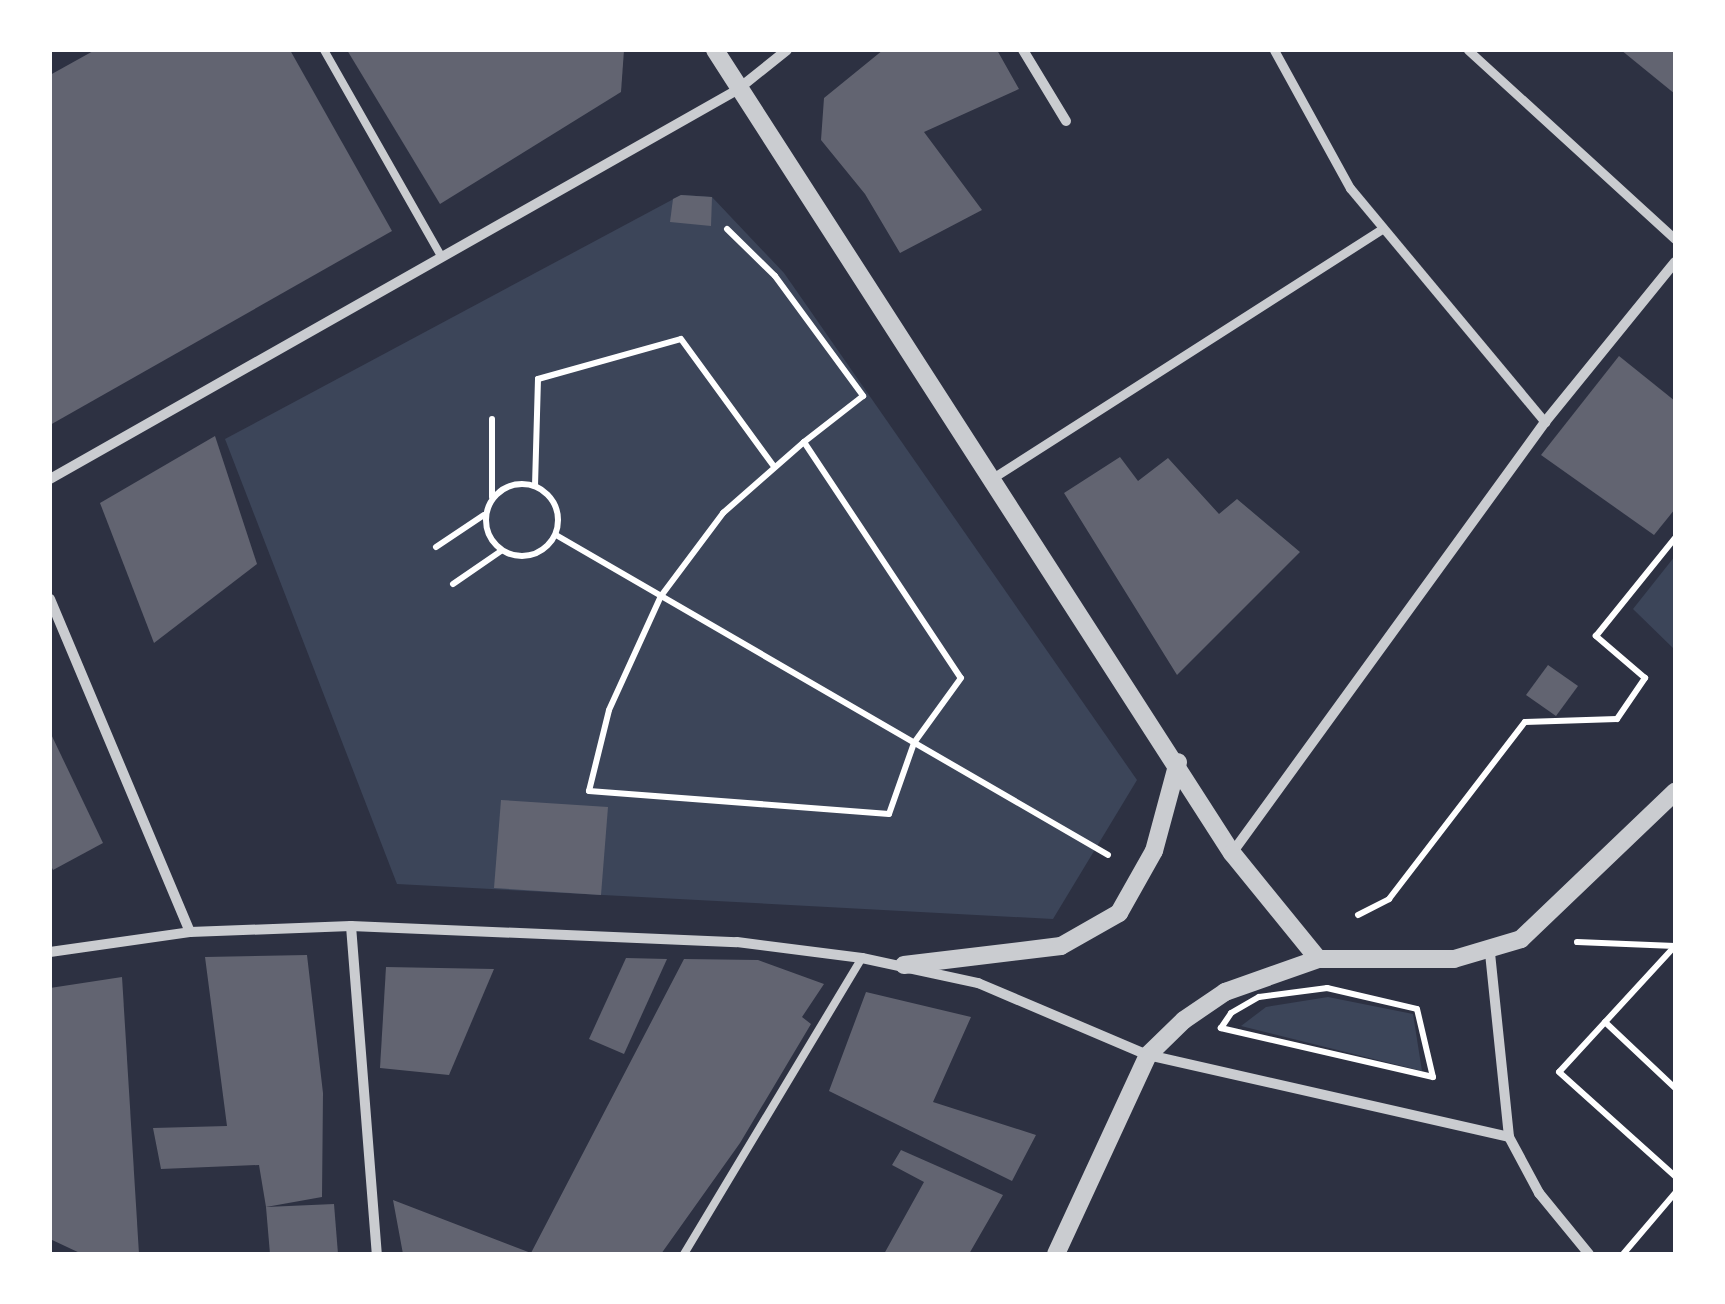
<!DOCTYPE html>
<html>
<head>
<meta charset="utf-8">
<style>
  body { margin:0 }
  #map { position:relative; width:1725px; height:1304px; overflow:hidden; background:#2d3142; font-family:Overpass,sans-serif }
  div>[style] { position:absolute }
  .green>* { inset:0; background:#3c4559 }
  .building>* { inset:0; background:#626471 }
  .path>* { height:6px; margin:-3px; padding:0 3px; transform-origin:3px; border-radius:3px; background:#fff }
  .path>.ring { margin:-3px; padding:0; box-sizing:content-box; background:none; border:6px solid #fff; border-radius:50% }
  .service>* { height:8px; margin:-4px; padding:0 4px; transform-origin:4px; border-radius:4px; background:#caccd0 }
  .pedestrian>* { height:9px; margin:-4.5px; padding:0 4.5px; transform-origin:4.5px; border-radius:4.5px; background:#caccd0 }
  .minor>* { height:10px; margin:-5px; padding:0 5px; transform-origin:5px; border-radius:5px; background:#caccd0 }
  .tertiary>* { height:18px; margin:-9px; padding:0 9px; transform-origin:9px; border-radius:9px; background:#caccd0 }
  span { translate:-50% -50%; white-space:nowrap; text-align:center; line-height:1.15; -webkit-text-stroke:8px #fff; paint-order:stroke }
  .frame { position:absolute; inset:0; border:52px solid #fff; pointer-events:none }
</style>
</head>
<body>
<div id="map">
  <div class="green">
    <div style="clip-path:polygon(681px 195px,712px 197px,784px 273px,1137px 780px,1053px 919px,397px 884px,225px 439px)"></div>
    <div style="clip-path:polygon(1675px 556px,1675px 650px,1633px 609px)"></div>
    <div style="clip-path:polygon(1328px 997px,1413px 1014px,1422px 1071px,1241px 1026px,1266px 1007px)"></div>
  </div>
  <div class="building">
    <div style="clip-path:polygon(95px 50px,290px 50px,392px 231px,50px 425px,50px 75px)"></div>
    <div style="clip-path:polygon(347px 50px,624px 50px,621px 92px,440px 204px)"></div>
    <div style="clip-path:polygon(883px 50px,997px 50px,1019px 89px,924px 132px,982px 210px,900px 253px,865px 194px,821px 140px,824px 98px)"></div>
    <div style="clip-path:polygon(1621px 50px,1675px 50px,1675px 94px)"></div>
    <div style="clip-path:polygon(681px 195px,712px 197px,711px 226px,670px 222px,673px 199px)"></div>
    <div style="clip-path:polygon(1619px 356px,1675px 401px,1675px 509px,1654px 535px,1541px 455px)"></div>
    <div style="clip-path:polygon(215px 436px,257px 564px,154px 643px,100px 503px)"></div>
    <div style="clip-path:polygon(1120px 457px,1138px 481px,1168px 458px,1219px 514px,1237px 499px,1300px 552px,1177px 675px,1064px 493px)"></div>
    <div style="clip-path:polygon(1548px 665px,1578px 686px,1556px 716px,1526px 695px)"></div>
    <div style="clip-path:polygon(50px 732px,103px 843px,53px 870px,50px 864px)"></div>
    <div style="clip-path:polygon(501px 800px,608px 807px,601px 895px,494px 888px)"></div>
    <div style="clip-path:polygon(307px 955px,323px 1093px,322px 1197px,266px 1207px,259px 1165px,161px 1169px,153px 1128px,227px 1126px,205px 957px)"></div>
    <div style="clip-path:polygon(626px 958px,667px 959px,624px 1054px,589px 1039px)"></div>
    <div style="clip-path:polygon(684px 959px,758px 960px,824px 984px,802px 1017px,811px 1024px,740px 1143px,661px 1254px,403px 1254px,393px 1200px,531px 1253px)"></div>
    <div style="clip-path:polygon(386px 967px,494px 969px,449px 1075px,380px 1068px)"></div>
    <div style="clip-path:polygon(122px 977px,139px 1254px,82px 1254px,50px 1239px,50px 988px)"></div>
    <div style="clip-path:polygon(866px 992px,971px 1017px,933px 1102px,1036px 1135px,1012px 1181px,829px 1091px)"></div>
    <div style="clip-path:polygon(901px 1150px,1003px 1195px,969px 1254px,884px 1254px,924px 1182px,892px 1165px)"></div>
    <div style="clip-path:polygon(334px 1204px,338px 1254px,270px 1254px,266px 1207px)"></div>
  </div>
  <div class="path">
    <div style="left:727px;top:229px;width:67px;rotate:44.4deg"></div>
    <div style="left:775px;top:276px;width:149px;rotate:53.7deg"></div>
    <div style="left:863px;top:396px;width:75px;rotate:142.1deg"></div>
    <div style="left:492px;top:419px;width:78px;rotate:90deg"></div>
    <div style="left:804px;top:442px;width:283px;rotate:56.4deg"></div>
    <div style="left:961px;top:678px;width:80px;rotate:125.9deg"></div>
    <div style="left:914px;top:743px;width:75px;rotate:109.4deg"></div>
    <div style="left:889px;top:814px;width:301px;rotate:-175.6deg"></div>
    <div style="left:589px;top:791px;width:83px;rotate:-76.1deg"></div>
    <div style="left:609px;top:710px;width:125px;rotate:-65.5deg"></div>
    <div style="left:661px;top:596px;width:104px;rotate:-53.2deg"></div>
    <div style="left:723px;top:513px;width:108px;rotate:-41.2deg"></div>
    <div class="ring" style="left:486px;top:484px;width:66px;height:66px"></div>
    <div style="left:535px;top:486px;width:107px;rotate:-88.4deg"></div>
    <div style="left:538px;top:379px;width:148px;rotate:-15.6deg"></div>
    <div style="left:681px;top:339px;width:156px;rotate:53.9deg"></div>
    <div style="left:556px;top:535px;width:638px;rotate:30.1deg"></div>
    <div style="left:436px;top:547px;width:58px;rotate:-33.7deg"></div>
    <div style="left:453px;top:584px;width:58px;rotate:-34.5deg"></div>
    <div style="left:1358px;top:915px;width:35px;rotate:-27deg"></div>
    <div style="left:1389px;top:899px;width:223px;rotate:-52.5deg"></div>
    <div style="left:1525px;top:722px;width:92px;rotate:-1.9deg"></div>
    <div style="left:1617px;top:719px;width:50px;rotate:-55.7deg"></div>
    <div style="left:1645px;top:678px;width:65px;rotate:-139.4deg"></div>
    <div style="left:1596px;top:636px;width:126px;rotate:-51.1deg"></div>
    <div style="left:1577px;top:942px;width:98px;rotate:2.3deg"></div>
    <div style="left:1675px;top:946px;width:171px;rotate:132.6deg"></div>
    <div style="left:1559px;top:1072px;width:156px;rotate:41.9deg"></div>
    <div style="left:1327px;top:988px;width:92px;rotate:13.1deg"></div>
    <div style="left:1417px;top:1009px;width:70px;rotate:76.8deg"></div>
    <div style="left:1433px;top:1077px;width:218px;rotate:-167deg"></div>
    <div style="left:1221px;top:1028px;width:18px;rotate:-56deg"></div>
    <div style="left:1231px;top:1013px;width:32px;rotate:-30deg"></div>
    <div style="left:1259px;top:997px;width:69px;rotate:-7.5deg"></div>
    <div style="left:1605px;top:1022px;width:96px;rotate:43.3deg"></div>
    <div style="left:1624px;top:1253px;width:79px;rotate:-49.6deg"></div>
  </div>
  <div class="service">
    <div style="left:324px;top:50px;width:237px;rotate:60.4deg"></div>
    <div style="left:684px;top:1254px;width:345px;rotate:-59deg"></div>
  </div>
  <div class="pedestrian">
    <div style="left:1274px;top:50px;width:158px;rotate:61.2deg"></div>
    <div style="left:1350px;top:188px;width:305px;rotate:50.2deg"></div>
    <div style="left:1468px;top:50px;width:280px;rotate:42.4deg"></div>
    <div style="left:991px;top:479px;width:464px;rotate:-32.6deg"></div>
  </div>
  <div class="minor">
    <div style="left:1023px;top:50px;width:83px;rotate:58.8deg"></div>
    <div style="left:50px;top:479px;width:789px;rotate:-29.52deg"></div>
    <div style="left:737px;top:90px;width:64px;rotate:-38.7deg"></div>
    <div style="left:50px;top:599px;width:361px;rotate:67.2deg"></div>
    <div style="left:1232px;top:853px;width:533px;rotate:-54.01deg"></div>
    <div style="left:1545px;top:422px;width:206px;rotate:-50.9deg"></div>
    <div style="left:351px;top:926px;width:329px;rotate:85.5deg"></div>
    <div style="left:50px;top:952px;width:141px;rotate:-8.1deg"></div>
    <div style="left:190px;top:932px;width:161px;rotate:-2.1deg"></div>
    <div style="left:351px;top:926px;width:386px;rotate:2.4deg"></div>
    <div style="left:737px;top:942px;width:126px;rotate:7.3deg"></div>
    <div style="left:862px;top:958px;width:119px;rotate:12.2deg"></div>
    <div style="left:978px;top:983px;width:185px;rotate:23deg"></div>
    <div style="left:1148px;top:1055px;width:370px;rotate:12.8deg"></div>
    <div style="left:1490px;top:953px;width:185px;rotate:84.1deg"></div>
    <div style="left:1509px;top:1137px;width:64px;rotate:61.8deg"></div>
    <div style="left:1539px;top:1193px;width:79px;rotate:50.7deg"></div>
  </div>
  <div class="tertiary">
    <div style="left:715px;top:50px;width:955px;rotate:57.23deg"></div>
    <div style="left:1232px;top:853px;width:136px;rotate:50.9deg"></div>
    <div style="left:904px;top:965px;width:158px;rotate:-6.9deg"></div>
    <div style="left:1061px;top:946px;width:67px;rotate:-29.6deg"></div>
    <div style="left:1119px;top:913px;width:71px;rotate:-60.6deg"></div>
    <div style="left:1154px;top:851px;width:92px;rotate:-74.9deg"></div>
    <div style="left:1056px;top:1254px;width:219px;rotate:-65.2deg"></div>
    <div style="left:1148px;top:1055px;width:50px;rotate:-44.2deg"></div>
    <div style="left:1184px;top:1020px;width:50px;rotate:-34.3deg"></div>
    <div style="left:1225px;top:992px;width:99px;rotate:-19.5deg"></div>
    <div style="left:1318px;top:959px;width:136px"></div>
    <div style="left:1454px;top:959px;width:70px;rotate:-16.6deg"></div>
    <div style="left:1521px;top:939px;width:213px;rotate:-43.7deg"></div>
  </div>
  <div class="frame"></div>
</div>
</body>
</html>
